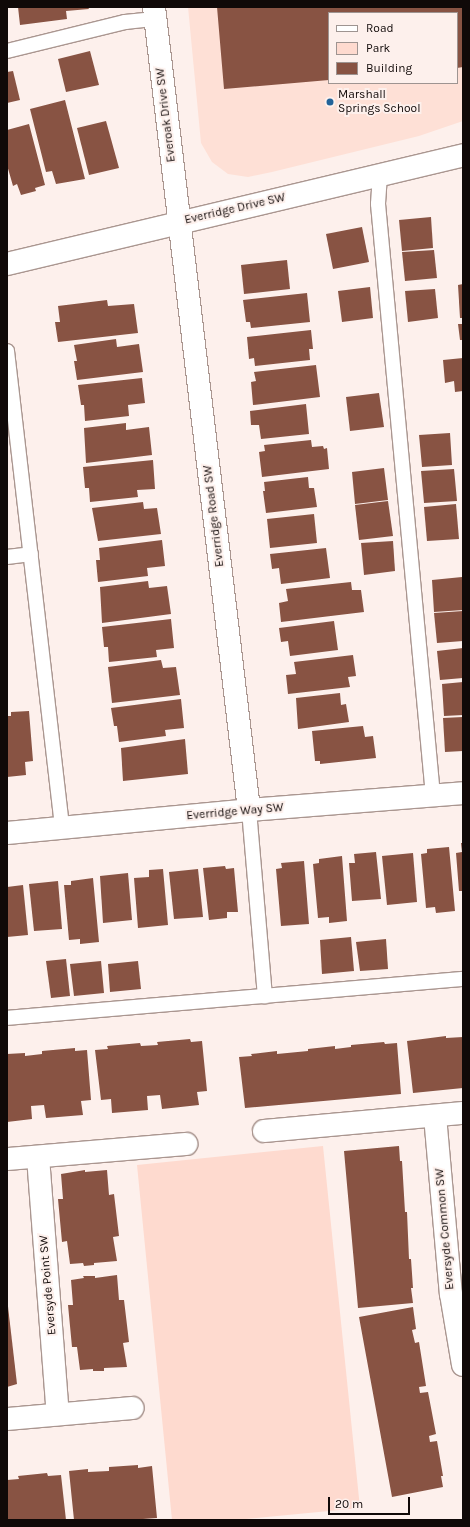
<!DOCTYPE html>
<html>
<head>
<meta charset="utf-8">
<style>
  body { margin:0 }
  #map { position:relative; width:470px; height:1527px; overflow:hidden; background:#fdf0ec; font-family:Karla,sans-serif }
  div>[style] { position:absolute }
  .built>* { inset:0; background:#fee0d6 }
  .green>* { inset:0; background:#fedacf }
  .building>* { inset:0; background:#885343 }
  .roads { filter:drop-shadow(1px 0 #aa9690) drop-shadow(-1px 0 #aa9690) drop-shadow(0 1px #aa9690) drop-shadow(0 -1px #aa9690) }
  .lane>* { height:14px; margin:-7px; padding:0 7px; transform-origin:7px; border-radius:7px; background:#fff }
  .street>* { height:22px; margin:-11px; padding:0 11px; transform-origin:11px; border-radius:11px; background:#fff }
  .secondary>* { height:22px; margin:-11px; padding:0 11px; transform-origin:11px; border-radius:11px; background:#fff }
  .dots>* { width:11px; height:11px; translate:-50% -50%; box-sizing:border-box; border:2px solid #fdf0ec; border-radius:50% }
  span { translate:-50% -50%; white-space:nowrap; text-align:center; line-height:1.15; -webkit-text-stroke:4px #fdf0ec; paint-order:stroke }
  .poi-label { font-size:12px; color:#100908 }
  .left { translate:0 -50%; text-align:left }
  .street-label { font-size:12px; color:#100908 }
  .frame { position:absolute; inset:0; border:8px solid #100908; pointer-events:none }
  .legend { position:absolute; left:328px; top:12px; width:130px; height:72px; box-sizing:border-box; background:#fdf0ec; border:1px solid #9e9491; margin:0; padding:5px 7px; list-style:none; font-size:12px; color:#100908 }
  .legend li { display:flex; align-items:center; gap:8px; height:20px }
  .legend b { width:20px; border:1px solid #9e9491 }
  .scale { position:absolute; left:328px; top:1497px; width:82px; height:18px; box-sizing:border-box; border:2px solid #100908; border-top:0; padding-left:5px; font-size:12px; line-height:14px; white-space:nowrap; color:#100908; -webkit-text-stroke:3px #fdf0ec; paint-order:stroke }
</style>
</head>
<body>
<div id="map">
  <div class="built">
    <div style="clip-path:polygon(evenodd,188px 7px,463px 7px,463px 121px,419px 136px,272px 172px,248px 177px,228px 174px,212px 162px,201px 143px,188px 7px,329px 13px,457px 13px,457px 83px,329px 83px,329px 13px)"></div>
  </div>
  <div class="green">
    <div style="clip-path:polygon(323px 1146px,360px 1508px,236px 1520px,172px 1520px,137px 1165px)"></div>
  </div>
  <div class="building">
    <div style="clip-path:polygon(18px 7px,88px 7px,89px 9px,66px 11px,67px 19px,20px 25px)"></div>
    <div style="clip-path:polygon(217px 7px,463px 7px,463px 67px,457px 68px,457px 13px,329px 13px,329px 80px,224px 89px)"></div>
    <div style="clip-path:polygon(90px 51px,99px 85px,66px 92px,58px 59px)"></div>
    <div style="clip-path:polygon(13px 71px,20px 100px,7px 103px,7px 72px)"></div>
    <div style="clip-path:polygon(65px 100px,85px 179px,56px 184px,52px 171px,46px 172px,30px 109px)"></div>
    <div style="clip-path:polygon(106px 121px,119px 168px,89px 175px,77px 128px)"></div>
    <div style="clip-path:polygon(29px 124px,45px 185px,35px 188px,36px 191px,21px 195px,17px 184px,13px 186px,7px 165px,7px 130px)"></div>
    <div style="clip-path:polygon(431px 217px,433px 248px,402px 251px,399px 220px)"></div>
    <div style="clip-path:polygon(362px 227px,369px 262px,333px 269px,326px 234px)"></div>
    <div style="clip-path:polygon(434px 250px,437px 278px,405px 281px,402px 252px)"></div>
    <div style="clip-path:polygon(287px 260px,290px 289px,244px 294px,241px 265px)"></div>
    <div style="clip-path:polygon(463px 284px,463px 318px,460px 318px,458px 285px)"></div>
    <div style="clip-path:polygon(370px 287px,373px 318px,342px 322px,338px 291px)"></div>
    <div style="clip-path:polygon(435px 289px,438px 318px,408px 322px,405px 291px)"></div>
    <div style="clip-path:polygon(307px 293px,310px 322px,251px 328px,250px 322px,246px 322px,243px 300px)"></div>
    <div style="clip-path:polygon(107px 300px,108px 306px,134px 304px,138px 333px,58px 342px,55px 322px,60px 322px,58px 306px)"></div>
    <div style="clip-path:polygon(458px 324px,463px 324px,463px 340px,460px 340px)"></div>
    <div style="clip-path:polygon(311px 330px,313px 349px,309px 349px,310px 360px,255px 366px,254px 358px,249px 359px,247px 337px)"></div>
    <div style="clip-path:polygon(116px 339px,117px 347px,139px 344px,143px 372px,77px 380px,74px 361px,77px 361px,74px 345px)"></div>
    <div style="clip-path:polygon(463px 358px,463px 391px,455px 392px,454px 381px,445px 383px,443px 360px)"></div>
    <div style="clip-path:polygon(316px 365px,320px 397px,253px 405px,251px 382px,256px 381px,254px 372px)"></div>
    <div style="clip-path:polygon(142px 378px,145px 403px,128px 405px,129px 416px,85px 421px,84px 405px,81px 405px,78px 385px)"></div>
    <div style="clip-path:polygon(379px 393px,384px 427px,350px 431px,346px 397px)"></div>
    <div style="clip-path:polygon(306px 404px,309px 434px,261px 439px,259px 425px,251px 425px,250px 411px)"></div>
    <div style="clip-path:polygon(126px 423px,126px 430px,149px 427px,152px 455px,86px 463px,84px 428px)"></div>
    <div style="clip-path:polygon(450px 433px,452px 465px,422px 467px,419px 435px)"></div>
    <div style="clip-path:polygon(311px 440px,312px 447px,323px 446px,324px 449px,327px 448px,329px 469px,262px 477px,259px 452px,265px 451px,264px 445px)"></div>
    <div style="clip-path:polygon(153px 460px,155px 489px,137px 490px,138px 497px,90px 502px,89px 488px,85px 488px,83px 467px)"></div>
    <div style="clip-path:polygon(384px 468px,388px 500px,355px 504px,352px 472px)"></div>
    <div style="clip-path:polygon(454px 469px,457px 501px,424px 503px,421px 471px)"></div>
    <div style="clip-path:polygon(308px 477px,309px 488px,314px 488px,317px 507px,266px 513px,263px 491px,265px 491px,264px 482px)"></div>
    <div style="clip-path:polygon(388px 501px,393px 536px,359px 540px,355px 505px)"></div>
    <div style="clip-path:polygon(143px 502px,144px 509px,157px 508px,161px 534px,98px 541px,92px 508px)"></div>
    <div style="clip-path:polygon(456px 504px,459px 539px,427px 541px,424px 507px)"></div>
    <div style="clip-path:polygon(314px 514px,317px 543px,270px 548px,267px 519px)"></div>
    <div style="clip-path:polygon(162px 540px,165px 566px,147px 568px,148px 576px,98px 582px,96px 560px,100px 560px,99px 548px)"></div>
    <div style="clip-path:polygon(393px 541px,395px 571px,364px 575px,361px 543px)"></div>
    <div style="clip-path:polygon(326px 548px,330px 578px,281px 584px,279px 568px,272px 569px,270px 554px)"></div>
    <div style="clip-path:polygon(462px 577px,463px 610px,434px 612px,432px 580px)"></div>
    <div style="clip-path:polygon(148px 581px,149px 588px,167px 586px,171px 614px,102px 623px,100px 587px)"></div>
    <div style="clip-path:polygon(351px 582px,352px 590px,361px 590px,364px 612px,281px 622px,279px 603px,288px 601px,286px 589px)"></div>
    <div style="clip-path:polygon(463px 611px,463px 641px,437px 643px,434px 613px)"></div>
    <div style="clip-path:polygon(171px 619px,174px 648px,156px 650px,157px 657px,109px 662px,108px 647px,104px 647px,102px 627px)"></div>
    <div style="clip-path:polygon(334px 621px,338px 650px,290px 656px,288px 641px,281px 642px,279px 628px)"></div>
    <div style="clip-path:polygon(463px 648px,463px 678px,440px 680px,437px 651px)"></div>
    <div style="clip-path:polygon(353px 655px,356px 676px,348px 677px,350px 687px,288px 694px,286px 675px,296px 674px,294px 662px)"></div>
    <div style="clip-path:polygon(161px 660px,163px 668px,176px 667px,180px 695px,112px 703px,108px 667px)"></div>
    <div style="clip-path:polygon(463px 682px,463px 715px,444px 716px,442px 684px)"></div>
    <div style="clip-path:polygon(340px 693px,341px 705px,346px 704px,349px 722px,298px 729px,296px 698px)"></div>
    <div style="clip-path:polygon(181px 699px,184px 728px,165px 730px,166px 736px,119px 742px,117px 726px,114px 726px,111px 708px)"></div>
    <div style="clip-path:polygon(29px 711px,33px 761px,25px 762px,26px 775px,7px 777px,7px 716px,11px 716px,11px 712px)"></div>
    <div style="clip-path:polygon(463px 717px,463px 751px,445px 752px,443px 718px)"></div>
    <div style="clip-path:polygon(363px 726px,365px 737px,373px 736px,376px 758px,320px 764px,320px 761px,315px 761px,312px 731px)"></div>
    <div style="clip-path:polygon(185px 739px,188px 774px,123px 781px,121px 748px)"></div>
    <div style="clip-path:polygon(461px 843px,463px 843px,463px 891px,459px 891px,456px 853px,462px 852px)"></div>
    <div style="clip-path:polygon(449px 847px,455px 911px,436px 913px,435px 907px,426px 908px,421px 854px,427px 853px,427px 849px)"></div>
    <div style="clip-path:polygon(376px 852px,381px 899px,352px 901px,349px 863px,355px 863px,354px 854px)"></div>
    <div style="clip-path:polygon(413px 853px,417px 902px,387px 905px,382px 856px)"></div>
    <div style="clip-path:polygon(342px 856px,347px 921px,329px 923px,329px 917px,318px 918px,313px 864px,319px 863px,319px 859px)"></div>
    <div style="clip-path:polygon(304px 861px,309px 924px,281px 926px,276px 869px,282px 868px,281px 863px)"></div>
    <div style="clip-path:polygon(225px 866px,226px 869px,234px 868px,238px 912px,227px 912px,227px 918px,209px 920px,203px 868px)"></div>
    <div style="clip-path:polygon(163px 869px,168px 925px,138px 928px,134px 878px,149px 877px,149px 870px)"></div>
    <div style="clip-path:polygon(198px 869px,203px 917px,174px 919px,169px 872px)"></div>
    <div style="clip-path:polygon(128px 873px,132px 920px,103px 923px,100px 876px)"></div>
    <div style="clip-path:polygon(93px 878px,99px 942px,80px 944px,80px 939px,69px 940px,64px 885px,71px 885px,71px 881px)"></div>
    <div style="clip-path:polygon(58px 881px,62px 929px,34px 931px,29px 884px)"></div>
    <div style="clip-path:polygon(23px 885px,28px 935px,7px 937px,7px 887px)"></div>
    <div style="clip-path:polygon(351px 937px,354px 971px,322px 974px,320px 940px)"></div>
    <div style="clip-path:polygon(386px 939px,388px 969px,360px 971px,356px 942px)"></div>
    <div style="clip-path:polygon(66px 959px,70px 996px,51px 998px,46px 961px)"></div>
    <div style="clip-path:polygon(101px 961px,104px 993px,74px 996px,70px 964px)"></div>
    <div style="clip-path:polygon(138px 961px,141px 989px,110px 992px,108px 964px)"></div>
    <div style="clip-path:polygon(446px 1036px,446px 1038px,463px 1037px,463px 1088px,413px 1093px,407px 1041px)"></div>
    <div style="clip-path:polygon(190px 1039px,191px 1042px,202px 1041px,207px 1091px,197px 1092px,199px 1105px,162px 1109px,160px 1095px,147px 1096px,148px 1110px,112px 1113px,111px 1099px,101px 1100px,95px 1050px,108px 1049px,107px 1046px,140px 1043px,141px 1046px,158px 1045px,157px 1042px)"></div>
    <div style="clip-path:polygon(384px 1042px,385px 1044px,397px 1043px,401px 1094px,245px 1108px,239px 1057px,252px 1056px,251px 1054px,277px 1051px,277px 1054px,308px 1051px,308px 1049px,335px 1046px,335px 1049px,351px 1047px,351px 1045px)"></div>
    <div style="clip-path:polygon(75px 1048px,75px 1051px,87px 1050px,91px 1100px,81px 1101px,83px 1115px,46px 1118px,44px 1105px,31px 1106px,32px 1119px,7px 1122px,7px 1054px,25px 1053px,25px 1056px,42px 1054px,42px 1051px)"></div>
    <div style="clip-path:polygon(399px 1146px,400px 1161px,402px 1161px,405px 1212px,407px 1212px,409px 1259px,411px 1259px,413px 1288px,411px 1288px,413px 1303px,358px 1308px,344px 1151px)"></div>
    <div style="clip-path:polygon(85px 1170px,85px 1172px,107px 1170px,109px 1195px,114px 1194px,119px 1236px,113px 1237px,117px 1261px,94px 1263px,94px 1265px,84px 1266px,83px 1263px,70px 1264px,67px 1241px,62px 1242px,58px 1199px,63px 1199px,61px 1174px)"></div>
    <div style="clip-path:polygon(117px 1275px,119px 1300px,124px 1300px,129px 1342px,123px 1343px,127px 1367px,104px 1368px,104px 1371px,93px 1371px,93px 1369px,80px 1370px,77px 1347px,72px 1347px,68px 1305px,73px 1305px,71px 1280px,84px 1278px,83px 1276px,95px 1276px,95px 1278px)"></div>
    <div style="clip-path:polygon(7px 1298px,17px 1384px,7px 1387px)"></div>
    <div style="clip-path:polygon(413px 1307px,416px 1329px,412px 1330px,415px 1343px,419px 1342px,426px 1386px,419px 1387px,420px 1393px,428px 1392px,436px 1434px,429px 1436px,430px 1442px,437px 1441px,443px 1476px,441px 1476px,443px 1487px,392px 1497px,359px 1317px)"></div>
    <div style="clip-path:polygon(138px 1465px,138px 1468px,152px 1466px,157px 1518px,129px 1520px,74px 1520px,69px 1471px,88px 1469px,88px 1472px,109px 1471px,109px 1467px)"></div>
    <div style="clip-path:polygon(47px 1473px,48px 1476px,61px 1475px,66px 1520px,7px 1520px,7px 1480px,19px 1479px,18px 1476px)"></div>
  </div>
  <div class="roads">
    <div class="lane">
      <div style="left:7px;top:51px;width:122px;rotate:-13.8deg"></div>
      <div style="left:125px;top:22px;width:30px;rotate:-6deg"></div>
      <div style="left:380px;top:175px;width:29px;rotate:94deg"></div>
      <div style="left:378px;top:204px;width:595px;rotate:84.69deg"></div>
      <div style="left:7px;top:351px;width:480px;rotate:83.4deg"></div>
      <div style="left:7px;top:557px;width:24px;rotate:-7deg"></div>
      <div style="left:249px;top:810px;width:187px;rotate:85.1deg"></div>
      <div style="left:7px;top:1018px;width:458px;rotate:-4.9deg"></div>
    </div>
    <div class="street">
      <div style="left:154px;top:7px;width:809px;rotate:83.25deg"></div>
      <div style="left:7px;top:833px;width:243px;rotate:-5.4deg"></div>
      <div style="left:249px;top:810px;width:215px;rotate:-4.5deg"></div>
      <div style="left:435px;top:1116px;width:179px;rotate:84.9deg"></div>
      <div style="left:451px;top:1294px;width:72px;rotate:80.4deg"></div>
      <div style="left:264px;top:1131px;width:200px;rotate:-5.2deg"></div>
      <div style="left:38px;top:1157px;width:258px;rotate:85.6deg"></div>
      <div style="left:7px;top:1159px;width:180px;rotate:-4.8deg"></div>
      <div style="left:7px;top:1419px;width:126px;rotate:-5deg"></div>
    </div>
    <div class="secondary">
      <div style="left:7px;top:264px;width:469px;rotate:-13.4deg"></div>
    </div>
  </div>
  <div class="dots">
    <div style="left:330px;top:102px;background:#236399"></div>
  </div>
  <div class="poi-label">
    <span class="left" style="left:338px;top:102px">Marshall<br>Springs School</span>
  </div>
  <div class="street-label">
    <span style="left:166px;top:115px;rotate:-97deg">Everoak Drive SW</span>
    <span style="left:235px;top:209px;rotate:-13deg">Everridge Drive SW</span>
    <span style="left:214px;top:516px;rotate:-97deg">Everridge Road SW</span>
    <span style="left:235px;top:812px;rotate:-5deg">Everridge Way SW</span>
    <span style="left:445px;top:1229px;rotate:-95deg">Eversyde Common SW</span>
    <span style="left:48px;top:1285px;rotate:-95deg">Eversyde Point SW</span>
  </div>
  <div class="frame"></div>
  <ul class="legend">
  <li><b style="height:5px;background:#fff"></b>Road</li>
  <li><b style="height:11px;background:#fedacf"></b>Park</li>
  <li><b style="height:11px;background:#885343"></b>Building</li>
  </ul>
  <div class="scale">20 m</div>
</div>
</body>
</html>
